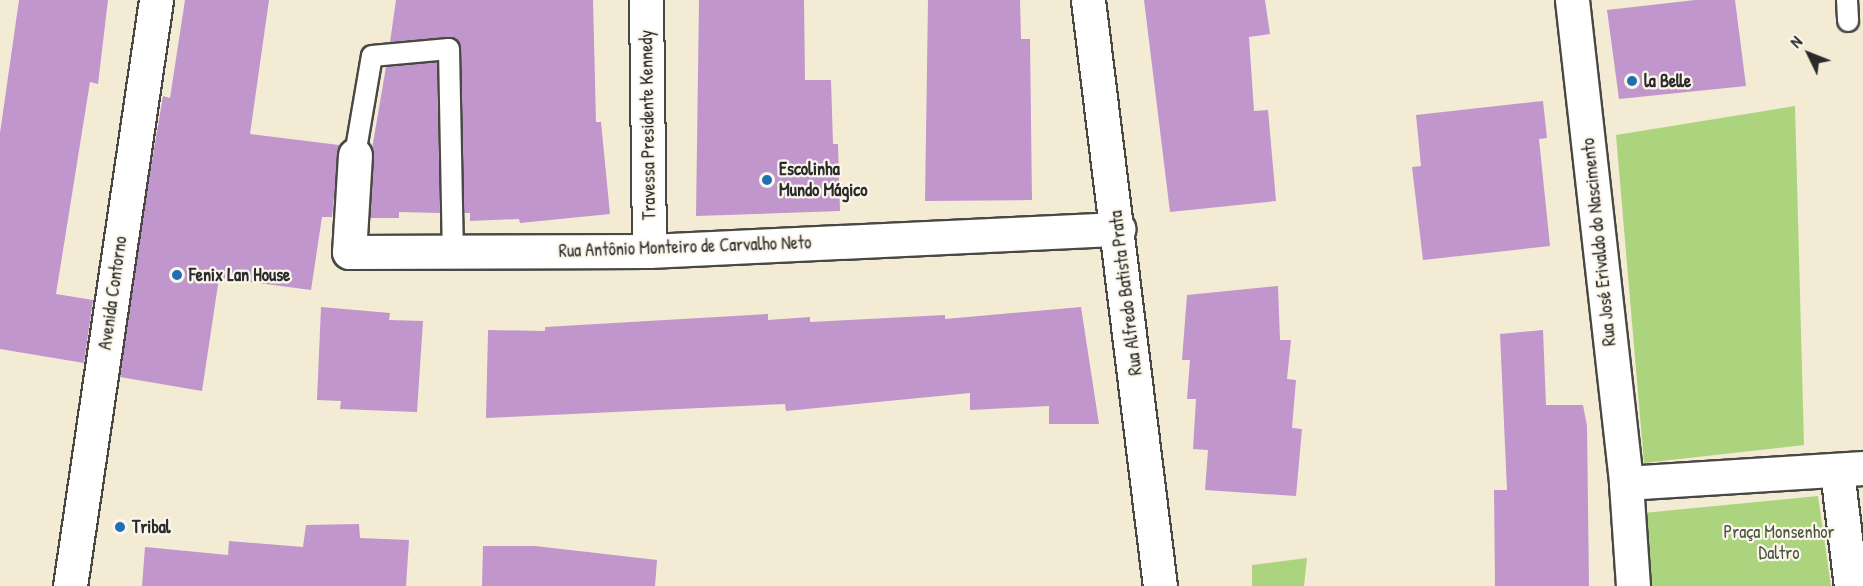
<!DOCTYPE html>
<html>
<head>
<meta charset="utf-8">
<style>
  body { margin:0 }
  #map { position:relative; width:1863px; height:586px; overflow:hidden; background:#f4ebd5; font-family:"Patrick Hand",sans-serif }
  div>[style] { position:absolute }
  .green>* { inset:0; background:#acd47f }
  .building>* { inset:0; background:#c096cd }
  .roads { filter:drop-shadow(2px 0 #494844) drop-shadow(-2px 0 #494844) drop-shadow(0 2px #494844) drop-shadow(0 -2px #494844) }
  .lane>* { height:20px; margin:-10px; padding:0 10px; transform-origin:10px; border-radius:10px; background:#fff }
  .street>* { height:33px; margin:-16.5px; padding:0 16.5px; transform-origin:16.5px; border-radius:16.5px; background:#fff }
  .secondary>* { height:33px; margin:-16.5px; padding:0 16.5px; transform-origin:16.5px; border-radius:16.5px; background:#fff }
  .dots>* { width:16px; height:16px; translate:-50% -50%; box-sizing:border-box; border:3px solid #fbf7ec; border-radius:50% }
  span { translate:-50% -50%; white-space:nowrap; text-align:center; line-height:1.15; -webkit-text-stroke:4.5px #fbf7ec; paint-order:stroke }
  .poi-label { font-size:18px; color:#2b2b2b; font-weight:700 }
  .left { translate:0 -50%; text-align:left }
  .street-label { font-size:18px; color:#2b2b2b }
  .park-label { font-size:18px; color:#4b5540 }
  .north { position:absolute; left:1779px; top:24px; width:60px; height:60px; -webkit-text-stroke:4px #fbf7ec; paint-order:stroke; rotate:313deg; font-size:16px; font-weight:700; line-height:24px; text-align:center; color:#2b2b2b }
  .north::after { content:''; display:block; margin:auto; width:21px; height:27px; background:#2b2b2b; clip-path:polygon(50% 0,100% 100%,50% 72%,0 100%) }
</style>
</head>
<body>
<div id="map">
  <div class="green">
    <div style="clip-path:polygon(1795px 106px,1804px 445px,1644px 463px,1616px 135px)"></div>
    <div style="clip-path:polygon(1818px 496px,1831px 586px,1647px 586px,1643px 513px)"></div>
    <div style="clip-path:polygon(1307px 558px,1304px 586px,1252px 586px,1252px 565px)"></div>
  </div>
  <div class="building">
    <div style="clip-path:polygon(19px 0,108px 0,98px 84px,90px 82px,56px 294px,93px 300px,84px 363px,0 349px,0 133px)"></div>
    <div style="clip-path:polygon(185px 0,269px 0,250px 134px,339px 145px,332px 217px,322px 217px,311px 290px,219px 278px,202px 391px,120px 377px,146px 196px,163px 96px,170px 98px)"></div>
    <div style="clip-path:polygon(396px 0,593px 0,596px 122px,601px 122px,610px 214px,520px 223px,519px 219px,470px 221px,470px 213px,464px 213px,459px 43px,448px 37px,390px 42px)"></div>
    <div style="clip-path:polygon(699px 0,804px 0,805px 80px,831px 80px,833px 144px,838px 144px,840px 211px,696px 216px)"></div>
    <div style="clip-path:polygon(928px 0,1020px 0,1021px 39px,1030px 39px,1032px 200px,925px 201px)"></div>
    <div style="clip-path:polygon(1144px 0,1265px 0,1270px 34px,1249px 37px,1254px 111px,1268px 110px,1276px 201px,1170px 212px)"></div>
    <div style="clip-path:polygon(1695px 0,1735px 0,1746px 86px,1619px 99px,1607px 10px)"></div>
    <div style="clip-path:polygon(437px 62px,440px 213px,399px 212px,399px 218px,370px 218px,372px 149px,386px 67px)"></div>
    <div style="clip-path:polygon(1543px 101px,1547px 138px,1539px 139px,1550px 246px,1423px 260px,1412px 167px,1421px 166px,1416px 115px)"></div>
    <div style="clip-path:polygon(1278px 286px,1280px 340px,1291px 340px,1287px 379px,1296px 380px,1292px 428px,1302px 429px,1296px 496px,1205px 490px,1208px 450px,1193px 449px,1196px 399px,1187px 399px,1190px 360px,1182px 360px,1187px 295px)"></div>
    <div style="clip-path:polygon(321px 307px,390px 313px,389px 320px,423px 321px,417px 412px,340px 409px,341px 401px,317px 400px)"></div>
    <div style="clip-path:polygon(1081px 307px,1099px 424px,1049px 424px,1049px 406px,970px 410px,970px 393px,786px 411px,785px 404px,486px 418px,488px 330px,545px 331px,545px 327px,768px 314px,768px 320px,810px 317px,810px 322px,945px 315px,945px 319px)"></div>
    <div style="clip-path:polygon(1543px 330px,1546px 405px,1583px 405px,1587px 426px,1589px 586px,1495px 586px,1494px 490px,1507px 490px,1500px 334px)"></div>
    <div style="clip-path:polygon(359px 524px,360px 538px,409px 540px,406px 586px,142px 586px,145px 547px,228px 555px,229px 541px,303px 547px,306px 525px)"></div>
    <div style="clip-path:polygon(483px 546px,535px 546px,657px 560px,655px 586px,482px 586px)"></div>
  </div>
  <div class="roads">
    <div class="lane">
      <div style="left:1847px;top:0;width:21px;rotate:87deg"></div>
      <div style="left:355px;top:155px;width:100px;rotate:-80.3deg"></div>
      <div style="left:372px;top:56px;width:77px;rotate:-5.2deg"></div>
      <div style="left:449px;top:49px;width:203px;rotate:88.9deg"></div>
    </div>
    <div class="street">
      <div style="left:646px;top:0;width:251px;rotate:89.3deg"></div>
      <div style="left:1088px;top:0;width:590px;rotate:83deg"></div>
      <div style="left:1572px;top:0;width:486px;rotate:83.6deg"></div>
      <div style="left:355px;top:155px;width:97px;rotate:93.5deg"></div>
      <div style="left:349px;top:252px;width:300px;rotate:-0.2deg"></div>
      <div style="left:649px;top:251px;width:470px;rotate:-2.7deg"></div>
      <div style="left:1837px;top:471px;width:116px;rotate:83.1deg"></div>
    </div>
    <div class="secondary">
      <div style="left:70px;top:586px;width:592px;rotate:-81.65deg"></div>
      <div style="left:1633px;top:586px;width:103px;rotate:-93.9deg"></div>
      <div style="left:1626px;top:483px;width:237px;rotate:-3.6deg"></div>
    </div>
  </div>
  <div class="dots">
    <div style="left:1632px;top:81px;background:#1f6fb2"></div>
    <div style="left:767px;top:180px;background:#1f6fb2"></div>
    <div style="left:177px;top:275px;background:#1f6fb2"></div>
    <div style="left:120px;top:527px;background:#1f6fb2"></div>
  </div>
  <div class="poi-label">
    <span class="left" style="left:1644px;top:81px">la Belle</span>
    <span class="left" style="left:779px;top:180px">Escolinha<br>Mundo Mágico</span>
    <span class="left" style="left:189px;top:275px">Fenix Lan House</span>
    <span class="left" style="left:132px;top:527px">Tribal</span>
  </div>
  <div class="street-label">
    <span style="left:648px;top:125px;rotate:-91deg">Travessa Presidente Kennedy</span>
    <span style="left:1599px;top:242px;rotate:-96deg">Rua José Erivaldo do Nascimento</span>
    <span style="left:685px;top:247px;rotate:-2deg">Rua Antônio Monteiro de Carvalho Neto</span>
    <span style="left:113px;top:293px;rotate:-82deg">Avenida Contorno</span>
    <span style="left:1126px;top:293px;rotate:-97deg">Rua Alfredo Batista Prata</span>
  </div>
  <div class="park-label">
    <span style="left:1779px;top:543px">Praça Monsenhor<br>Daltro</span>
  </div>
  <div class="north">N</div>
</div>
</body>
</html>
